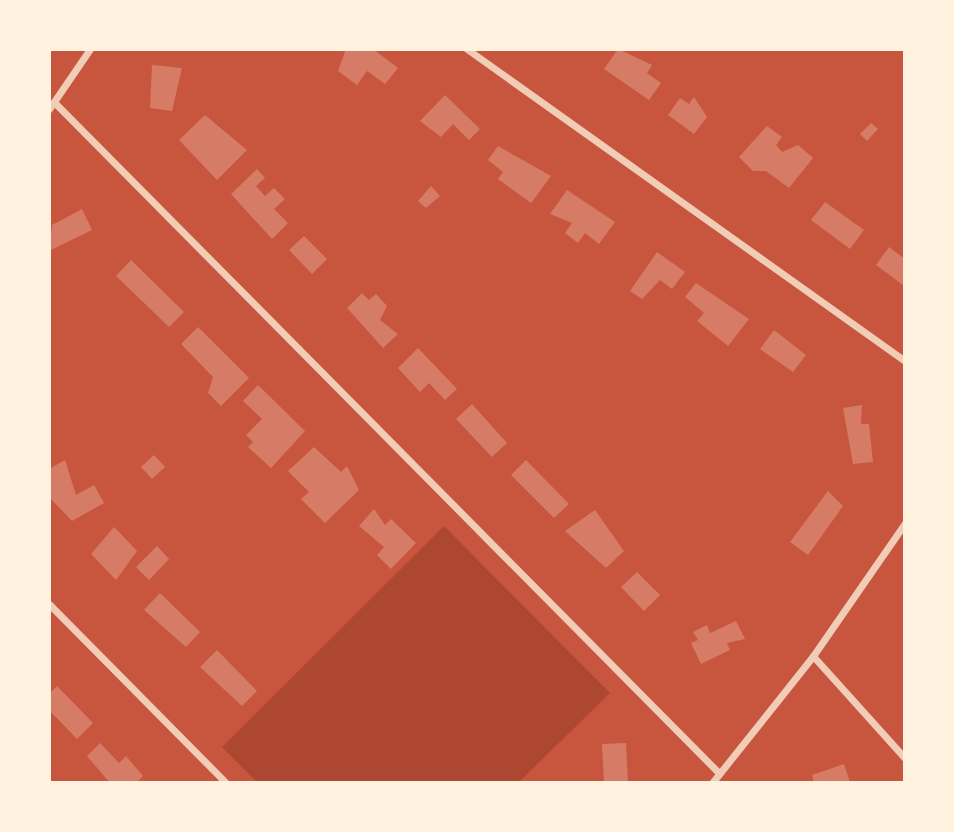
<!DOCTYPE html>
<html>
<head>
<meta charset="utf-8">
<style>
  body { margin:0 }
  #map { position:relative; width:954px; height:832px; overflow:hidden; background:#c8553d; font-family:Raleway,sans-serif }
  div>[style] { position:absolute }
  .green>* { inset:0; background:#ae4732 }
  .building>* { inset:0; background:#d67c66 }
  .minor>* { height:7px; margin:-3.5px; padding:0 3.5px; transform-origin:3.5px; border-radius:3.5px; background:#f1ccb7 }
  span { translate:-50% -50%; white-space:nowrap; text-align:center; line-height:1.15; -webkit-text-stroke:5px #fff3e0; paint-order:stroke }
  .frame { position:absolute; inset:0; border:51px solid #fff3e0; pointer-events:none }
</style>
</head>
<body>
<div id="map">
  <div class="green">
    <div style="clip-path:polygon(444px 526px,610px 693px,518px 783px,258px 783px,222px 747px)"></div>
  </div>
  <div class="building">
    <div style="clip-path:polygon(346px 49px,373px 49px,398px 68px,385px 84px,367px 71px,357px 85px,338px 71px)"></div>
    <div style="clip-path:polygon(618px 49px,652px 65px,647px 73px,661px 83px,649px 100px,604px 69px)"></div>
    <div style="clip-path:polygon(152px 65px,182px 68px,172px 111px,150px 108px)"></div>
    <div style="clip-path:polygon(445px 95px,480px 129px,469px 140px,453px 124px,441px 137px,420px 121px)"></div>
    <div style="clip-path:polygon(694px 97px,707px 117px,694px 134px,668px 115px,680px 98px,689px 104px)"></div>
    <div style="clip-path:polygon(205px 115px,247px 150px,217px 180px,179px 140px)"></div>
    <div style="clip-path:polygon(871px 123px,878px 129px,867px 141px,860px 134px)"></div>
    <div style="clip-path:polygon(767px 126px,782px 137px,776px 145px,782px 152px,798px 145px,813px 158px,789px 188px,766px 171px,753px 171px,739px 157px)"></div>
    <div style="clip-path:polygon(498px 146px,551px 176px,531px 203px,498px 179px,503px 172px,488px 160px)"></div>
    <div style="clip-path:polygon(257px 169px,265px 178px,256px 186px,265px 196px,274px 188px,285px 199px,274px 209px,288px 223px,272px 239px,231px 194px)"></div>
    <div style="clip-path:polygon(431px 186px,440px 196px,426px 208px,418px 201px)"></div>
    <div style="clip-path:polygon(567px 190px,615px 222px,599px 244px,585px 233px,578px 243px,565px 233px,572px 223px,550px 214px)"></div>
    <div style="clip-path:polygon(825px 202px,864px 230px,850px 249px,811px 220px)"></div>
    <div style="clip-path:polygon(82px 209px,92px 230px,49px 251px,52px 225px)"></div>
    <div style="clip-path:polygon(304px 236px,327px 259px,312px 274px,289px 250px)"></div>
    <div style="clip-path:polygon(889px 247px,905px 259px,903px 285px,876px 265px)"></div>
    <div style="clip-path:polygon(657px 252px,685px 272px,672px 289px,660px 280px,642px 299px,630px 291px)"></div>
    <div style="clip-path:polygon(131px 260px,184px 312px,169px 327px,116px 276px)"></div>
    <div style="clip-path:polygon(696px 283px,749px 319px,728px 346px,697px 321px,704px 313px,685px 297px)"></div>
    <div style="clip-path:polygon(362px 293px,369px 300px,376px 294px,387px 306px,380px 320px,398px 334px,383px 348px,347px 308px)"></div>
    <div style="clip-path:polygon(198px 327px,249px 378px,221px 406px,208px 393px,213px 377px,181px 344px)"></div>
    <div style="clip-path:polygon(774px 330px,806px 355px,793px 372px,760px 349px)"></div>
    <div style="clip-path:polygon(418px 348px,457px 389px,445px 400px,429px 383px,420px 392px,398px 368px)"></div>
    <div style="clip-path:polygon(258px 385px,305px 431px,271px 468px,248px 447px,253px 442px,246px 435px,262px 419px,243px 401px)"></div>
    <div style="clip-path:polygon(472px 404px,507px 443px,492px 457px,456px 419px)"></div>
    <div style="clip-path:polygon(862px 405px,861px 424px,869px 424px,873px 462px,853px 464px,843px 408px)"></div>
    <div style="clip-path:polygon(314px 447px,341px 472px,347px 466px,359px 490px,325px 523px,301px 499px,309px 492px,288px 471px)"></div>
    <div style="clip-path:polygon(154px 455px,165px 467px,152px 479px,141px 467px)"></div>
    <div style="clip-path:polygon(65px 460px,76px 495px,94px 485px,104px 503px,72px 521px,49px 497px,49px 469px)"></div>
    <div style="clip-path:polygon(526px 460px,569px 504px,554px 518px,511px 475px)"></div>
    <div style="clip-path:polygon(828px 491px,843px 506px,808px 555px,790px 542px)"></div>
    <div style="clip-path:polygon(374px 509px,385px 525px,391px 519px,416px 543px,391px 569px,377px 555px,384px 547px,359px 526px)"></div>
    <div style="clip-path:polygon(595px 510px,624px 551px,606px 568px,565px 531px)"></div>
    <div style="clip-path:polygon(114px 527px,137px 551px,116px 580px,91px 554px)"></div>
    <div style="clip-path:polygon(157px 546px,169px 559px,149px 580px,136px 567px)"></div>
    <div style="clip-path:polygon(637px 572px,660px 595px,644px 611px,621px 587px)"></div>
    <div style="clip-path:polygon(160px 593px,200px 632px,186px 647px,144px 610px)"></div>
    <div style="clip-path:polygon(736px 621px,745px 639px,727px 643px,730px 650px,701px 664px,691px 643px,698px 640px,693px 632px,707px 625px,710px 633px)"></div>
    <div style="clip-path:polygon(217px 650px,257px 691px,242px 706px,200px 667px)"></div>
    <div style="clip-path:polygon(57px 686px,93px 723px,77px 739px,49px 710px,49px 694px)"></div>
    <div style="clip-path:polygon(100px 743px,119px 763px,126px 756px,143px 776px,136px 783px,110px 783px,87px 756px)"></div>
    <div style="clip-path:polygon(626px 743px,628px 783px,604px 783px,602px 744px)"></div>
    <div style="clip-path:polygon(844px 764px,850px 782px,814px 783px,812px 775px)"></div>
  </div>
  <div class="minor">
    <div style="left:467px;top:49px;width:538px;rotate:35.46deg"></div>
    <div style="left:54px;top:102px;width:945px;rotate:45.26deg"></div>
    <div style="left:49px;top:109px;width:73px;rotate:-55.7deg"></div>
    <div style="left:49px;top:604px;width:252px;rotate:45.3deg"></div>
    <div style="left:813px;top:656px;width:137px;rotate:48deg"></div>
    <div style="left:712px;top:783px;width:162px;rotate:-51.5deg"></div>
    <div style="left:813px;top:656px;width:162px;rotate:-55.3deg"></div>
  </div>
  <div class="frame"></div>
</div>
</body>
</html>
